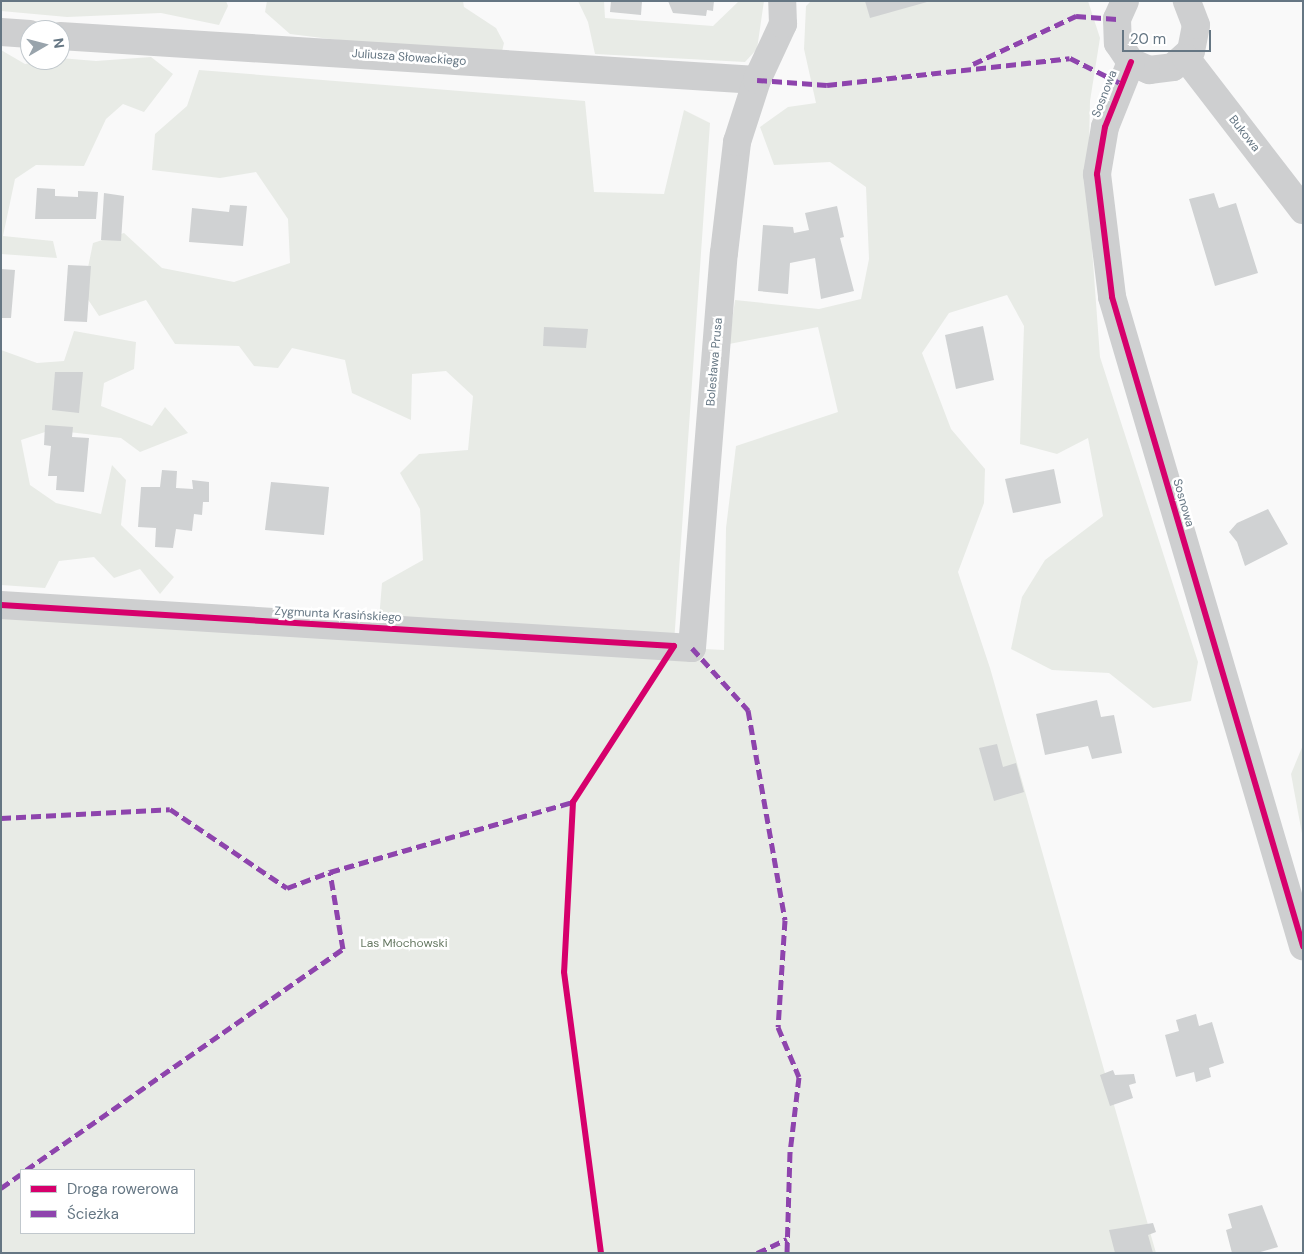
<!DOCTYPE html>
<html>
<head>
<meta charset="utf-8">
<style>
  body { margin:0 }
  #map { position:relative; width:1304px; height:1254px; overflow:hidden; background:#f9f9f9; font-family:"DM Sans",sans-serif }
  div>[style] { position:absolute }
  .green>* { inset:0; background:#e8ebe6 }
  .building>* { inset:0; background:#d0d2d3 }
  .minor>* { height:28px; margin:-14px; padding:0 14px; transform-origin:14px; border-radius:14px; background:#cecfd0 }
  .quiet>* { height:5px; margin-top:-2.5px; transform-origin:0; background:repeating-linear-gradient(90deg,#8e44ad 0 10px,transparent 0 15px) }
  .cycleway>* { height:6px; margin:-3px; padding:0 3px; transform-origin:3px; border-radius:3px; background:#d6006c }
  span { translate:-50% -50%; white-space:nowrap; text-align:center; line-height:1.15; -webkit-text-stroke:5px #fff; paint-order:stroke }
  .street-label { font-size:12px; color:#657683 }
  .park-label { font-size:12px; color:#687a64 }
  .frame { position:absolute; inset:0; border:2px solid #657683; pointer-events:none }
  .legend { position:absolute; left:20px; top:1169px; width:175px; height:65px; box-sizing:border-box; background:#fff; border:1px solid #c1c8cd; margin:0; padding:6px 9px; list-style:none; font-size:15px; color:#657683 }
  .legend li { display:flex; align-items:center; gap:10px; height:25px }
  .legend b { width:25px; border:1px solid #c1c8cd }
  .north { position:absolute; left:20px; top:20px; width:50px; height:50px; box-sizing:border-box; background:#fff; border:1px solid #c1c8cd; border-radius:50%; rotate:82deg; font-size:14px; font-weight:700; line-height:20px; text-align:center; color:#657683 }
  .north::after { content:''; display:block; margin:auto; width:18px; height:22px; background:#99a4ac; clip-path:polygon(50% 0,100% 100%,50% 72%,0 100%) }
  .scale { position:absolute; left:1122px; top:30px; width:89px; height:22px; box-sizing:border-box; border:2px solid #657683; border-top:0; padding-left:6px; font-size:15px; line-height:18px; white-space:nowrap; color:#657683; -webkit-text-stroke:4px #fff; paint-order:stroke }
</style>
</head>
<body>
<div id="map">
  <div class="green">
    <div style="clip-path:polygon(1px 1px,226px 1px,228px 6px,219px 25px,161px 13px,67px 17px,1px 11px)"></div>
    <div style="clip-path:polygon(267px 1px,463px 1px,464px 7px,496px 28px,504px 43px,500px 60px,290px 34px,265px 12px)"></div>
    <div style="clip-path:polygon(578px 1px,604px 1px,605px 18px,713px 26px,739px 1px,764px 1px,757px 49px,745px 62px,595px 54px,588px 22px)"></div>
    <div style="clip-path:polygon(evenodd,811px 1px,1088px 1px,1100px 38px,1090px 101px,1088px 194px,1100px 357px,1198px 662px,1191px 701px,1153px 708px,1109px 673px,1052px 670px,1011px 649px,1022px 597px,1045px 560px,1103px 516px,1088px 438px,1057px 454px,1020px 444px,1024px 326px,1007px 295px,949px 313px,922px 353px,951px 429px,985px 469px,984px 503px,958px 572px,990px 668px,1156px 1253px,1px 1253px,1px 609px,378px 632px,382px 583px,423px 560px,420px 509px,400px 473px,419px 454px,468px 450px,473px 396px,446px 371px,412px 374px,411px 420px,352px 393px,345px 360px,292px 348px,278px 368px,254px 366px,239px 346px,175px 344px,146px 300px,99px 316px,83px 292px,93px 243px,124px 233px,162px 268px,234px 282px,290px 263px,288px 219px,256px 172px,220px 178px,152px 170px,155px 134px,187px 106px,199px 70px,585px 101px,594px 192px,664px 194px,684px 110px,710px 123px,674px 643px,422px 635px,724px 650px,726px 528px,736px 446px,838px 412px,818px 327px,729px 344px,735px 300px,819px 309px,861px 299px,869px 259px,866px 187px,830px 162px,774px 165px,760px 127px,788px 107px,816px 103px,804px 49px,806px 6px,811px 1px,21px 1170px,194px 1170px,194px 1233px,21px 1233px,21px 1170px)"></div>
    <div style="clip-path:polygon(1px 50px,25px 64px,60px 58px,96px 61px,151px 57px,173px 74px,144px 112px,123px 104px,106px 119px,84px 166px,36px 165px,15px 179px,3px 236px,53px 241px,57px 258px,1px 254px)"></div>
    <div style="clip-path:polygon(74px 331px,136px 342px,134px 369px,104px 383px,101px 406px,152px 426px,165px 407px,188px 433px,140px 452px,121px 438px,51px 430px,21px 440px,30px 485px,56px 503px,101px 514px,112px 465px,126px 480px,121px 525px,174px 577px,160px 594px,140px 569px,114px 578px,94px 557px,59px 561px,45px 588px,1px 585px,1px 350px,37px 363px,64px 361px)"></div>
    <div style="clip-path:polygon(1303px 745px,1303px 839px,1291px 774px)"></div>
  </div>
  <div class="building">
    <div style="clip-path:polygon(611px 1px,642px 1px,641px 15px,610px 12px)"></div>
    <div style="clip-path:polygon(668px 1px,714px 1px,713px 11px,707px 10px,706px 16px,673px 13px)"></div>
    <div style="clip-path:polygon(865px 1px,927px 1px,927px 2px,870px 18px)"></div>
    <div style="clip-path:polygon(37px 188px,55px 189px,55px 196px,78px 197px,78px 191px,98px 192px,96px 219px,35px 219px)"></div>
    <div style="clip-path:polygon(104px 193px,124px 196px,121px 241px,101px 240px)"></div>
    <div style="clip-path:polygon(1214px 193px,1219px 208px,1236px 203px,1258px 273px,1215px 286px,1189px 199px)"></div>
    <div style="clip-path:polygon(230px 205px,247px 206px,243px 246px,189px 242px,192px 208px,229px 212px)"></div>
    <div style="clip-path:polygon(837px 206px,844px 237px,840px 238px,854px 291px,821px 299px,815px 258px,790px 263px,788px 294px,758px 291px,763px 225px,793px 227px,794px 233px,809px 230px,805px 213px)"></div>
    <div style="clip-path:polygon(68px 265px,91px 266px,87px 322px,64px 321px)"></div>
    <div style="clip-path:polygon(1px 269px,15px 270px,11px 318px,1px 318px)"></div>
    <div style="clip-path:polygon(983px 326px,994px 380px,956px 389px,945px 335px)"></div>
    <div style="clip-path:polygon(544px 327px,588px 329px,586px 348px,543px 346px)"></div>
    <div style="clip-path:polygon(55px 372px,83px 372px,79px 413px,52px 410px)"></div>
    <div style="clip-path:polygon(45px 425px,73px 427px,72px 437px,89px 438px,84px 492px,56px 490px,57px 476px,48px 476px,51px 446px,44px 445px)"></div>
    <div style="clip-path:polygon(1054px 469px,1061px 503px,1013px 513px,1005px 479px)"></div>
    <div style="clip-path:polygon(162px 470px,177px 471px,176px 488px,193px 489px,192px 480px,209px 482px,209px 502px,203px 502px,202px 515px,194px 514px,192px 531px,176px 529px,173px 548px,155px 547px,156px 528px,138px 527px,141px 487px,160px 487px)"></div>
    <div style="clip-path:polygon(271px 482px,329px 487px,324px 535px,265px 530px)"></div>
    <div style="clip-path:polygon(1268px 509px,1288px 544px,1245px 566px,1237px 542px,1229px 532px,1237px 523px)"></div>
    <div style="clip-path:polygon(1097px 700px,1101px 717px,1114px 715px,1122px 753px,1092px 759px,1088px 746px,1045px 755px,1036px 714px)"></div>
    <div style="clip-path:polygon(997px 744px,1003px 767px,1016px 763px,1024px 792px,994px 801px,979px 748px)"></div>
    <div style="clip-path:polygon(1196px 1014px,1199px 1026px,1212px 1022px,1224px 1063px,1209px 1068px,1211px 1077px,1196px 1082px,1194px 1072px,1176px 1077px,1165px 1035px,1179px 1031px,1176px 1020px)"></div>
    <div style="clip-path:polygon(1113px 1070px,1115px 1075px,1134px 1074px,1136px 1083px,1129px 1085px,1133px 1098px,1110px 1106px,1100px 1075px)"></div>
    <div style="clip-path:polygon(1262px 1205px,1278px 1247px,1257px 1253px,1232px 1253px,1226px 1230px,1232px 1228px,1228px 1214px)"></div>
    <div style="clip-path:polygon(1153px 1223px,1156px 1232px,1148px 1235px,1153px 1253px,1115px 1253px,1109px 1230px)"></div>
  </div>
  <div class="minor">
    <div style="left:1125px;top:1px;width:20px;rotate:114deg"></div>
    <div style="left:1117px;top:19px;width:24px;rotate:88deg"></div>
    <div style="left:1118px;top:43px;width:23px;rotate:56deg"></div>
    <div style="left:1131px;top:62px;width:20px;rotate:24deg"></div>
    <div style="left:1149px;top:70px;width:24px;rotate:-7deg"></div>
    <div style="left:1173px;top:67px;width:24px;rotate:-42deg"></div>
    <div style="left:1191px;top:51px;width:26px;rotate:-79deg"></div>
    <div style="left:1196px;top:25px;width:26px;rotate:-111deg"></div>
    <div style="left:1px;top:32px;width:29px;rotate:4deg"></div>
    <div style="left:60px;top:36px;width:698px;rotate:3.61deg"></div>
    <div style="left:1186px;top:58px;width:192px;rotate:52.4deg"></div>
    <div style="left:1131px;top:62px;width:70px;rotate:111.8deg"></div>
    <div style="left:1105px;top:127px;width:48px;rotate:99.7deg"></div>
    <div style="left:1097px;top:174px;width:124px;rotate:83deg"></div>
    <div style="left:1112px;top:297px;width:677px;rotate:73.6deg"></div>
    <div style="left:1px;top:605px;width:692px;rotate:3.56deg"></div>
    <div style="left:692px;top:648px;width:396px;rotate:-85.4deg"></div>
    <div style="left:724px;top:253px;width:112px;rotate:-83.3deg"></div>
    <div style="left:737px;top:142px;width:65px;rotate:-72.1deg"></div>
    <div style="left:757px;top:80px;width:62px;rotate:-65.1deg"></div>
    <div style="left:783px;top:24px;width:23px;rotate:-92deg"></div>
  </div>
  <div class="quiet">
    <div style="left:973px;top:64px;width:114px;rotate:-25deg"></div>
    <div style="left:1076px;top:16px;width:41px;rotate:4.2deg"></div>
    <div style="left:757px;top:80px;width:70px;rotate:4.1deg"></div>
    <div style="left:827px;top:85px;width:244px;rotate:-6.3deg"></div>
    <div style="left:1070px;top:58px;width:56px;rotate:26.6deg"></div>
    <div style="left:692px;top:648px;width:84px;rotate:47.9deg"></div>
    <div style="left:748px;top:710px;width:213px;rotate:80deg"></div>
    <div style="left:785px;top:920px;width:107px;rotate:93.7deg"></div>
    <div style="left:778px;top:1027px;width:54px;rotate:67.2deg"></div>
    <div style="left:799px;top:1077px;width:76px;rotate:96.8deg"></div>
    <div style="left:790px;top:1152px;width:101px;rotate:91.7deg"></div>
    <div style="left:1px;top:818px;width:169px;rotate:-3deg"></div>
    <div style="left:170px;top:809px;width:141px;rotate:34deg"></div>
    <div style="left:287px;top:888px;width:46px;rotate:-20.4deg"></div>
    <div style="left:330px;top:872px;width:253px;rotate:-16.1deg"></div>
    <div style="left:26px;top:1170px;width:386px;rotate:-34.9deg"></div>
    <div style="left:343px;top:949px;width:78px;rotate:-99.6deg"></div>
    <div style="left:1px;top:1188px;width:24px;rotate:-35deg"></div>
    <div style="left:757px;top:1253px;width:33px;rotate:-25deg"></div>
  </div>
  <div class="cycleway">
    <div style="left:1131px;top:62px;width:70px;rotate:111.8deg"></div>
    <div style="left:1105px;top:127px;width:48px;rotate:99.7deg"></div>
    <div style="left:1097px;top:174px;width:124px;rotate:83deg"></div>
    <div style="left:1112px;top:297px;width:677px;rotate:73.6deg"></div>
    <div style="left:1px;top:605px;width:674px;rotate:3.49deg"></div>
    <div style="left:674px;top:646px;width:186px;rotate:122.9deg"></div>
    <div style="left:573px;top:802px;width:170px;rotate:93deg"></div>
    <div style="left:564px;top:972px;width:283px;rotate:82.5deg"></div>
  </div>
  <div class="street-label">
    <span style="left:409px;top:58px;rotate:4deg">Juliusza Słowackiego</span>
    <span style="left:1105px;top:94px;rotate:-69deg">Sosnowa</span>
    <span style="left:1244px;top:134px;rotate:52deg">Bukowa</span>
    <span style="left:715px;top:362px;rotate:-85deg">Bolesława Prusa</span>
    <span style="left:1183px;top:503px;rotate:74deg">Sosnowa</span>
    <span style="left:338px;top:615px;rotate:3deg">Zygmunta Krasińskiego</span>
  </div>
  <div class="park-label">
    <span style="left:404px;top:944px">Las Młochowski</span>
  </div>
  <div class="frame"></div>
  <ul class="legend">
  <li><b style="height:6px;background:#d6006c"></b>Droga rowerowa</li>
  <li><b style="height:6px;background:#8e44ad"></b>Ścieżka</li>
  </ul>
  <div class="north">N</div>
  <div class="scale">20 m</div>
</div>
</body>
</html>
